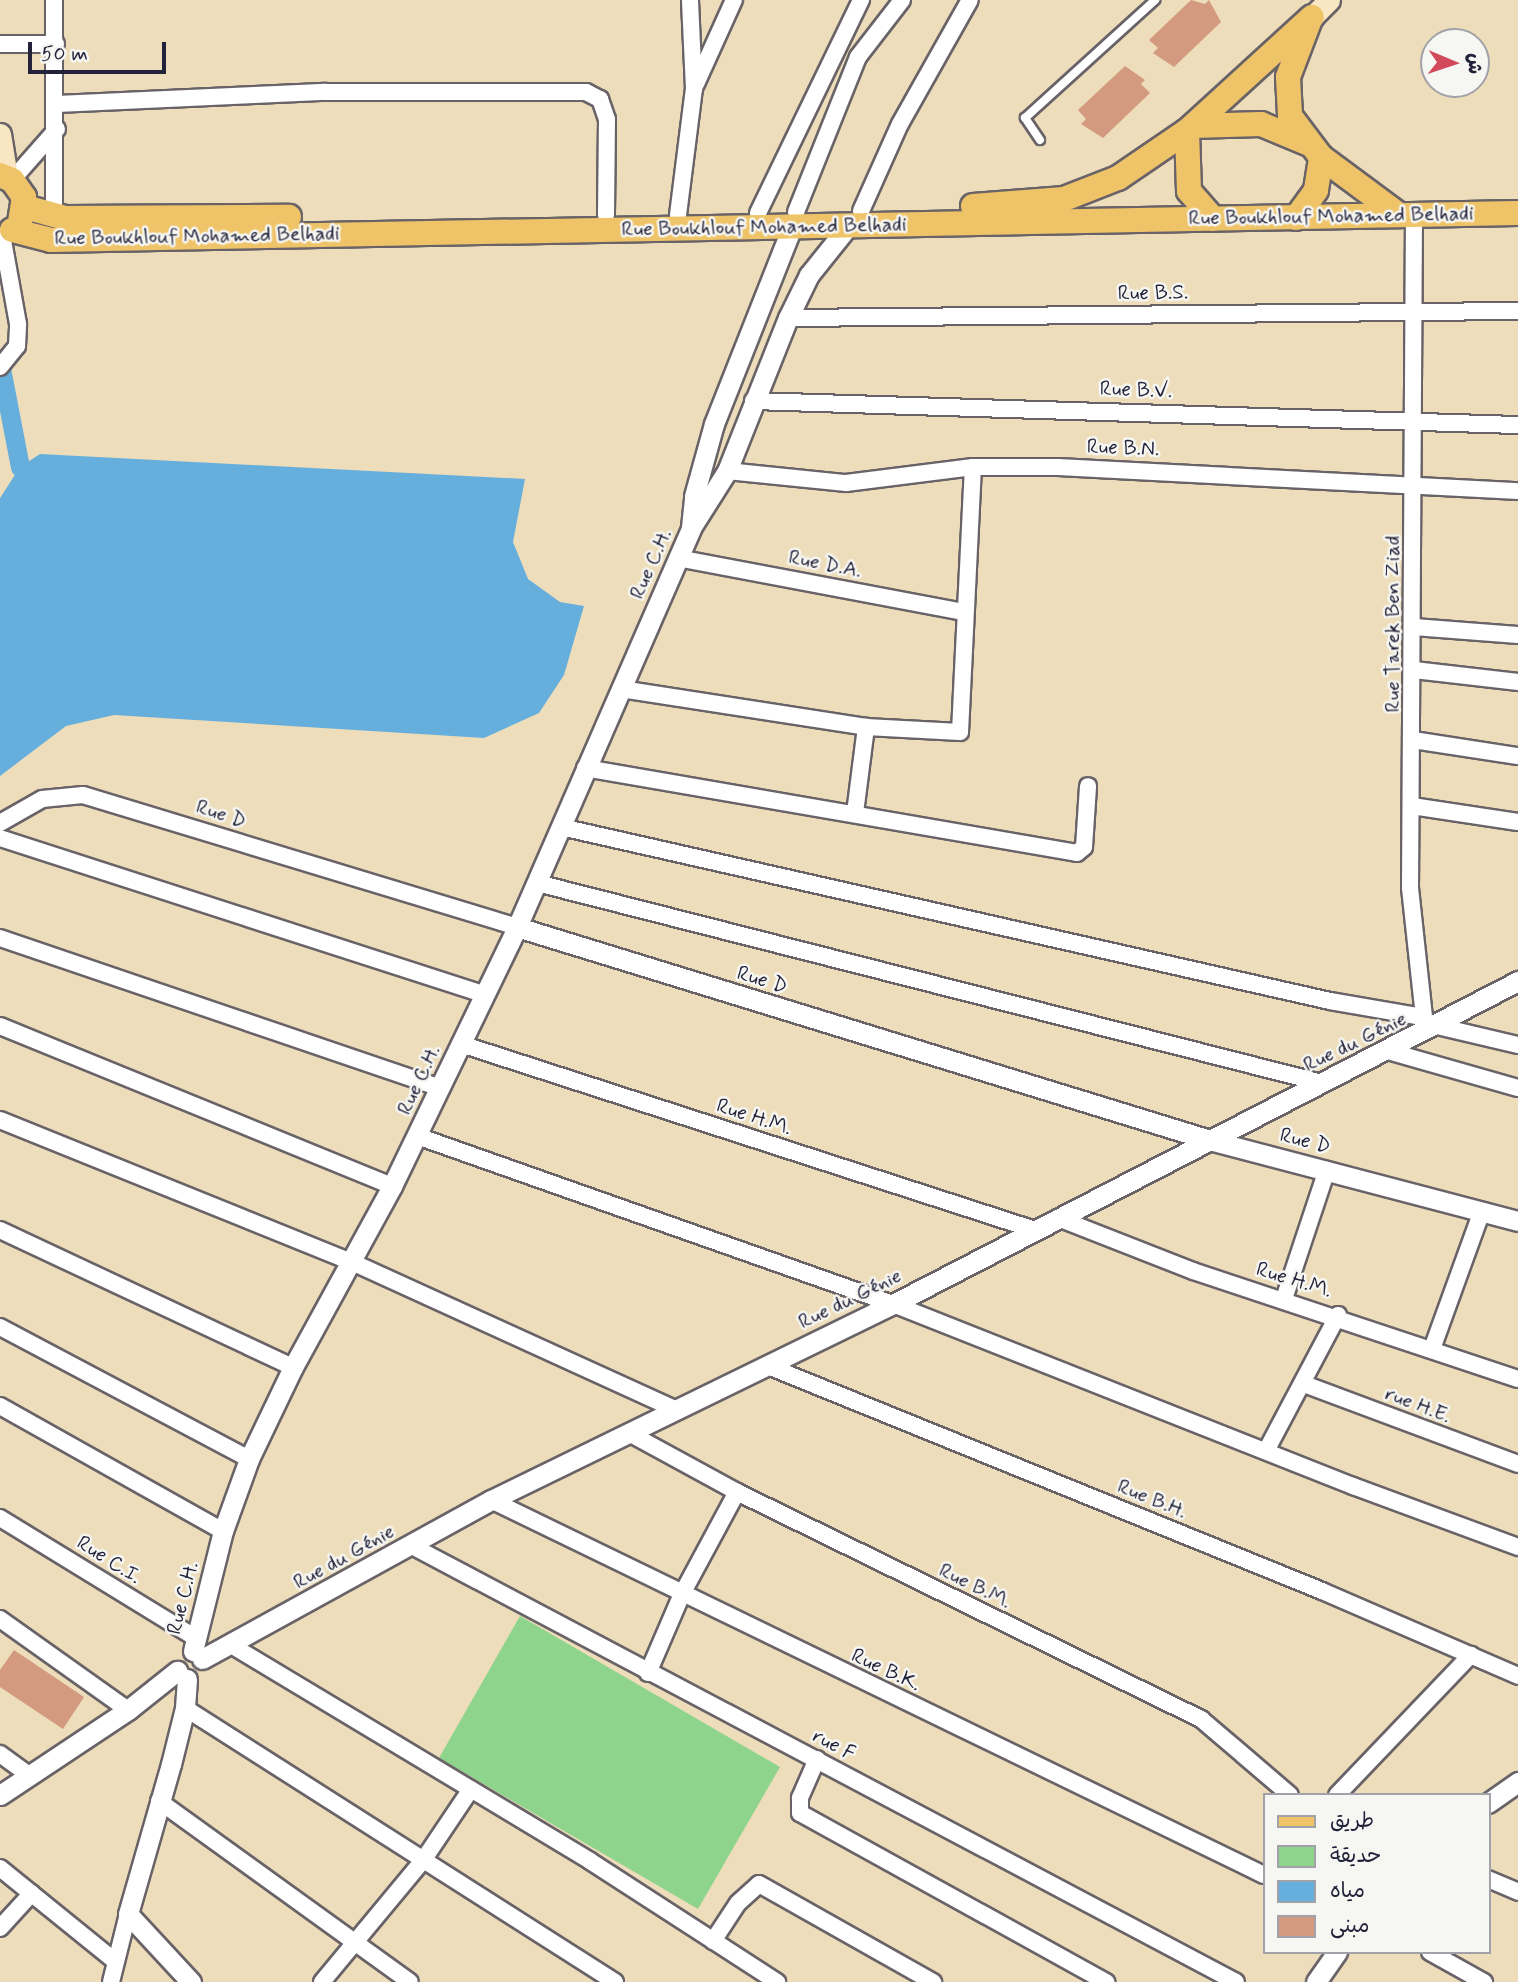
<!DOCTYPE html>
<html>
<head>
<meta charset="utf-8">
<style>
  body { margin:0 }
  #map { position:relative; width:1518px; height:1982px; overflow:hidden; background:#edddbb; font-family:Mynerve,"Playpen Sans Arabic",sans-serif }
  div>[style] { position:absolute }
  .green>* { inset:0; background:#8fd48d }
  .water>* { inset:0; background:#66afdd }
  .canal>* { height:19px; margin:-9.5px; padding:0 9.5px; transform-origin:9.5px; border-radius:9.5px; background:#66afdd }
  .building>* { inset:0; background:#d39a7f }
  .roads { filter:drop-shadow(2px 0 #696368) drop-shadow(-2px 0 #696368) drop-shadow(0 2px #696368) drop-shadow(0 -2px #696368) }
  .service>* { height:8px; margin:-4px; padding:0 4px; transform-origin:4px; border-radius:4px; background:#fff }
  .minor>* { height:16px; margin:-8px; padding:0 8px; transform-origin:8px; border-radius:8px; background:#fff }
  .tertiary>* { height:19px; margin:-9.5px; padding:0 9.5px; transform-origin:9.5px; border-radius:9.5px; background:#fff }
  .secondary>* { height:21px; margin:-10.5px; padding:0 10.5px; transform-origin:10.5px; border-radius:10.5px; background:#f9e7c3 }
  .primary>* { height:24px; margin:-12px; padding:0 12px; transform-origin:12px; border-radius:12px; background:#efc469 }
  span { translate:-50% -50%; white-space:nowrap; text-align:center; line-height:1.15; -webkit-text-stroke:5px #f6f6f2; paint-order:stroke }
  .street-label { font-size:21px; color:#22223b }
  .legend { position:absolute; left:1263px; top:1793px; width:228px; height:161px; box-sizing:border-box; background:#f6f6f2; border:2px solid #a1a1a9; margin:0; padding:9px 12px; list-style:none; font-size:21px; color:#22223b }
  .legend li { display:flex; align-items:center; gap:14px; height:35px }
  .legend b { width:35px; border:2px solid #a1a1a9 }
  .north { position:absolute; left:1420px; top:28px; width:70px; height:70px; box-sizing:border-box; background:#f6f6f2; border:2px solid #a1a1a9; border-radius:50%; rotate:92deg; font-size:19px; font-weight:700; line-height:28px; text-align:center; color:#22223b }
  .north::after { content:''; display:block; margin:auto; width:24px; height:32px; background:#d1495b; clip-path:polygon(50% 0,100% 100%,50% 72%,0 100%) }
  .scale { position:absolute; left:28px; top:42px; width:138px; height:32px; box-sizing:border-box; border:4px solid #22223b; border-top:0; padding-left:9px; font-size:21px; line-height:24px; white-space:nowrap; color:#22223b; -webkit-text-stroke:5px #f6f6f2; paint-order:stroke }
</style>
</head>
<body>
<div id="map">
  <div class="green">
    <div style="clip-path:polygon(520px 1616px,780px 1767px,698px 1909px,439px 1758px)"></div>
  </div>
  <div class="water">
    <div style="clip-path:polygon(40px 454px,525px 479px,513px 542px,528px 579px,560px 602px,584px 606px,564px 675px,539px 713px,484px 738px,114px 715px,66px 726px,0 776px,0 498px,20px 467px)"></div>
  </div>
  <div class="canal">
    <div style="left:0;top:363px;width:106px;rotate:79.1deg"></div>
  </div>
  <div class="building">
    <div style="clip-path:polygon(1191px 0,1205px 4px,1209px 0,1221px 22px,1174px 67px,1153px 53px,1158px 48px,1149px 40px)"></div>
    <div style="clip-path:polygon(1125px 66px,1145px 80px,1141px 84px,1150px 93px,1103px 138px,1081px 124px,1086px 119px,1078px 110px)"></div>
    <div style="clip-path:polygon(14px 1650px,84px 1697px,63px 1729px,0 1687px,0 1670px)"></div>
  </div>
  <div class="roads">
    <div class="service">
      <div style="left:1040px;top:140px;width:27px;rotate:-124deg"></div>
      <div style="left:1025px;top:118px;width:176px;rotate:-42.2deg"></div>
    </div>
    <div class="minor">
      <div style="left:0;top:44px;width:56px"></div>
      <div style="left:696px;top:84px;width:92px;rotate:-65.7deg"></div>
      <div style="left:57px;top:104px;width:269px;rotate:-2.6deg"></div>
      <div style="left:326px;top:92px;width:260px"></div>
      <div style="left:586px;top:92px;width:16px;rotate:27deg"></div>
      <div style="left:600px;top:99px;width:21px;rotate:71deg"></div>
      <div style="left:607px;top:119px;width:96px;rotate:90.6deg"></div>
      <div style="left:12px;top:180px;width:68px;rotate:-48.6deg"></div>
      <div style="left:861px;top:211px;width:95px;rotate:-65.9deg"></div>
      <div style="left:900px;top:124px;width:142px;rotate:-60.6deg"></div>
      <div style="left:796px;top:212px;width:167px;rotate:-68.2deg"></div>
      <div style="left:858px;top:57px;width:72px;rotate:-52.3deg"></div>
      <div style="left:758px;top:213px;width:237px;rotate:-64.2deg"></div>
      <div style="left:678px;top:215px;width:127px;rotate:-82.8deg"></div>
      <div style="left:694px;top:89px;width:89px;rotate:-92.6deg"></div>
      <div style="left:1414px;top:215px;width:673px;rotate:90.34deg"></div>
      <div style="left:1410px;top:888px;width:140px;rotate:83.8deg"></div>
      <div style="left:54px;top:217px;width:217px;rotate:-90deg"></div>
      <div style="left:788px;top:318px;width:730px;rotate:-0.55deg"></div>
      <div style="left:0;top:367px;width:27px;rotate:-51deg"></div>
      <div style="left:17px;top:346px;width:22px;rotate:-87deg"></div>
      <div style="left:18px;top:324px;width:90px;rotate:-100.2deg"></div>
      <div style="left:753px;top:401px;width:765px;rotate:1.8deg"></div>
      <div style="left:727px;top:471px;width:120px;rotate:5.8deg"></div>
      <div style="left:846px;top:483px;width:128px;rotate:-7.2deg"></div>
      <div style="left:973px;top:467px;width:85px"></div>
      <div style="left:1058px;top:467px;width:461px;rotate:3deg"></div>
      <div style="left:678px;top:558px;width:290px;rotate:10.7deg"></div>
      <div style="left:1414px;top:627px;width:104px;rotate:4.4deg"></div>
      <div style="left:1414px;top:670px;width:105px;rotate:6.6deg"></div>
      <div style="left:621px;top:689px;width:248px;rotate:8.8deg"></div>
      <div style="left:866px;top:727px;width:94px;rotate:3deg"></div>
      <div style="left:960px;top:732px;width:265px;rotate:-87.2deg"></div>
      <div style="left:1413px;top:740px;width:106px;rotate:8.7deg"></div>
      <div style="left:585px;top:768px;width:499px;rotate:9.8deg"></div>
      <div style="left:1077px;top:853px;width:9px;rotate:-41deg"></div>
      <div style="left:1084px;top:847px;width:61px;rotate:-86.2deg"></div>
      <div style="left:1412px;top:806px;width:107px;rotate:8.6deg"></div>
      <div style="left:855px;top:813px;width:87px;rotate:-82.7deg"></div>
      <div style="left:0;top:823px;width:48px;rotate:-29.7deg"></div>
      <div style="left:42px;top:799px;width:41px;rotate:-5.6deg"></div>
      <div style="left:83px;top:795px;width:454px;rotate:16.9deg"></div>
      <div style="left:561px;top:827px;width:788px;rotate:12.75deg"></div>
      <div style="left:1330px;top:1001px;width:94px;rotate:9.8deg"></div>
      <div style="left:0;top:838px;width:508px;rotate:17.9deg"></div>
      <div style="left:537px;top:883px;width:810px;rotate:14.29deg"></div>
      <div style="left:0;top:938px;width:465px;rotate:18.8deg"></div>
      <div style="left:0;top:1026px;width:423px;rotate:22.2deg"></div>
      <div style="left:1437px;top:1026px;width:83px;rotate:13.2deg"></div>
      <div style="left:461px;top:1044px;width:603px;rotate:17.95deg"></div>
      <div style="left:1388px;top:1051px;width:135px;rotate:15.9deg"></div>
      <div style="left:0;top:1120px;width:380px;rotate:22deg"></div>
      <div style="left:352px;top:1262px;width:354px;rotate:24.5deg"></div>
      <div style="left:417px;top:1136px;width:505px;rotate:19.44deg"></div>
      <div style="left:893px;top:1304px;width:495px;rotate:21.6deg"></div>
      <div style="left:1353px;top:1486px;width:176px;rotate:20.3deg"></div>
      <div style="left:1058px;top:1218px;width:145px;rotate:21.4deg"></div>
      <div style="left:1193px;top:1271px;width:342px;rotate:18.4deg"></div>
      <div style="left:0;top:1230px;width:323px;rotate:25.1deg"></div>
      <div style="left:1284px;top:1299px;width:136px;rotate:-71.6deg"></div>
      <div style="left:0;top:1327px;width:282px;rotate:27.9deg"></div>
      <div style="left:1432px;top:1349px;width:147px;rotate:-70.1deg"></div>
      <div style="left:768px;top:1366px;width:598px;rotate:22.1deg"></div>
      <div style="left:1322px;top:1591px;width:214px;rotate:23.4deg"></div>
      <div style="left:1304px;top:1384px;width:228px;rotate:20.5deg"></div>
      <div style="left:0;top:1406px;width:256px;rotate:29.3deg"></div>
      <div style="left:629px;top:1433px;width:123px;rotate:28.6deg"></div>
      <div style="left:737px;top:1492px;width:517px;rotate:26.07deg"></div>
      <div style="left:1201px;top:1719px;width:117px;rotate:40.5deg"></div>
      <div style="left:1266px;top:1451px;width:154px;rotate:-62.1deg"></div>
      <div style="left:491px;top:1500px;width:859px;rotate:25.88deg"></div>
      <div style="left:0;top:1518px;width:230px;rotate:31.5deg"></div>
      <div style="left:412px;top:1546px;width:932px;rotate:27.88deg"></div>
      <div style="left:0;top:1619px;width:157px;rotate:35.4deg"></div>
      <div style="left:231px;top:1645px;width:419px;rotate:31deg"></div>
      <div style="left:590px;top:1861px;width:223px;rotate:32.9deg"></div>
      <div style="left:648px;top:1673px;width:86px;rotate:-66.7deg"></div>
      <div style="left:682px;top:1594px;width:116px;rotate:-61.7deg"></div>
      <div style="left:185px;top:1708px;width:510px;rotate:32.51deg"></div>
      <div style="left:0;top:1754px;width:34px;rotate:36deg"></div>
      <div style="left:817px;top:1759px;width:43px;rotate:113.6deg"></div>
      <div style="left:800px;top:1798px;width:15px;rotate:90deg"></div>
      <div style="left:800px;top:1813px;width:350px;rotate:28.9deg"></div>
      <div style="left:1337px;top:1795px;width:194px;rotate:-46.3deg"></div>
      <div style="left:159px;top:1801px;width:309px;rotate:35.8deg"></div>
      <div style="left:0;top:1868px;width:148px;rotate:39deg"></div>
      <div style="left:1488px;top:1879px;width:33px;rotate:23deg"></div>
      <div style="left:0;top:1928px;width:47px;rotate:-47.6deg"></div>
      <div style="left:713px;top:1941px;width:45px;rotate:-56.7deg"></div>
      <div style="left:738px;top:1903px;width:28px;rotate:-42deg"></div>
      <div style="left:759px;top:1884px;width:200px;rotate:29.4deg"></div>
      <div style="left:1430px;top:1952px;width:62px;rotate:29.1deg"></div>
      <div style="left:111px;top:1982px;width:70px;rotate:-76deg"></div>
      <div style="left:322px;top:1982px;width:160px;rotate:-50.3deg"></div>
      <div style="left:424px;top:1859px;width:84px;rotate:-56.1deg"></div>
    </div>
    <div class="tertiary">
      <div style="left:691px;top:527px;width:31px;rotate:-84deg"></div>
      <div style="left:694px;top:496px;width:75px;rotate:-74.5deg"></div>
      <div style="left:714px;top:424px;width:212px;rotate:-68.4deg"></div>
      <div style="left:517px;top:927px;width:728px;rotate:17.09deg"></div>
      <div style="left:1213px;top:1141px;width:315px;rotate:14.7deg"></div>
      <div style="left:193px;top:1651px;width:124px;rotate:-76deg"></div>
      <div style="left:223px;top:1531px;width:77px;rotate:-70.1deg"></div>
      <div style="left:249px;top:1459px;width:102px;rotate:-64.4deg"></div>
      <div style="left:293px;top:1367px;width:206px;rotate:-61.3deg"></div>
      <div style="left:392px;top:1186px;width:288px;rotate:-64.2deg"></div>
      <div style="left:517px;top:927px;width:435px;rotate:-66.4deg"></div>
      <div style="left:691px;top:528px;width:67px;rotate:-57.7deg"></div>
      <div style="left:727px;top:471px;width:165px;rotate:-68.3deg"></div>
      <div style="left:788px;top:318px;width:48px;rotate:-64deg"></div>
      <div style="left:809px;top:275px;width:64px;rotate:-51.3deg"></div>
      <div style="left:202px;top:1659px;width:330px;rotate:-28.8deg"></div>
      <div style="left:491px;top:1500px;width:447px;rotate:-26deg"></div>
      <div style="left:893px;top:1304px;width:704px;rotate:-27.33deg"></div>
      <div style="left:187px;top:1679px;width:29px;rotate:94deg"></div>
      <div style="left:185px;top:1708px;width:58px;rotate:104deg"></div>
      <div style="left:171px;top:1764px;width:156px;rotate:106deg"></div>
      <div style="left:128px;top:1914px;width:93px;rotate:47.2deg"></div>
      <div style="left:0;top:1795px;width:154px;rotate:-33.6deg"></div>
      <div style="left:128px;top:1710px;width:63px;rotate:-38.5deg"></div>
      <div style="left:1488px;top:1803px;width:37px;rotate:-35deg"></div>
      <div style="left:1316px;top:1982px;width:37px;rotate:-55deg"></div>
    </div>
    <div class="secondary">
      <div style="left:1312px;top:17px;width:24px;rotate:-45deg"></div>
      <div style="left:0;top:134px;width:44px;rotate:80.8deg"></div>
    </div>
    <div class="primary">
      <div style="left:1309px;top:22px;width:59px;rotate:110.9deg"></div>
      <div style="left:1288px;top:77px;width:39px;rotate:87deg"></div>
      <div style="left:1290px;top:116px;width:51px;rotate:52.9deg"></div>
      <div style="left:1321px;top:157px;width:97px;rotate:36.6deg"></div>
      <div style="left:1193px;top:126px;width:68px;rotate:-1.7deg"></div>
      <div style="left:1261px;top:124px;width:50px;rotate:22.4deg"></div>
      <div style="left:1187px;top:131px;width:60px;rotate:88.1deg"></div>
      <div style="left:1189px;top:191px;width:37px;rotate:49deg"></div>
      <div style="left:0;top:175px;width:13px;rotate:23deg"></div>
      <div style="left:12px;top:180px;width:21px;rotate:55deg"></div>
      <div style="left:24px;top:197px;width:25px;rotate:99deg"></div>
      <div style="left:973px;top:206px;width:91px;rotate:-4.4deg"></div>
      <div style="left:1064px;top:199px;width:58px;rotate:-21.3deg"></div>
      <div style="left:1118px;top:178px;width:83px;rotate:-34.3deg"></div>
      <div style="left:1187px;top:131px;width:169px;rotate:-42.4deg"></div>
      <div style="left:25px;top:207px;width:41px;rotate:15.4deg"></div>
      <div style="left:65px;top:218px;width:224px;rotate:-0.3deg"></div>
      <div style="left:1296px;top:218px;width:34px;rotate:-54deg"></div>
      <div style="left:1316px;top:190px;width:33px;rotate:-81deg"></div>
      <div style="left:12px;top:230px;width:40px;rotate:14.4deg"></div>
      <div style="left:51px;top:240px;width:1467px;rotate:-1.05deg"></div>
    </div>
  </div>
  <div class="street-label">
    <span style="left:1331px;top:216px;rotate:-1deg">Rue Boukhlouf Mohamed Belhadi</span>
    <span style="left:764px;top:227px;rotate:-1deg">Rue Boukhlouf Mohamed Belhadi</span>
    <span style="left:197px;top:236px;rotate:-1deg">Rue Boukhlouf Mohamed Belhadi</span>
    <span style="left:1153px;top:293px;rotate:-1deg">Rue B.S.</span>
    <span style="left:1136px;top:390px;rotate:2deg">Rue B.V.</span>
    <span style="left:1123px;top:448px;rotate:2deg">Rue B.N.</span>
    <span style="left:651px;top:564px;rotate:-66deg">Rue C.H.</span>
    <span style="left:825px;top:564px;rotate:11deg">Rue D.A.</span>
    <span style="left:1393px;top:624px;rotate:-90deg">Rue Tarek Ben Ziad</span>
    <span style="left:221px;top:814px;rotate:18deg">Rue D</span>
    <span style="left:762px;top:980px;rotate:17deg">Rue D</span>
    <span style="left:1355px;top:1042px;rotate:-26deg">Rue du Génie</span>
    <span style="left:419px;top:1080px;rotate:-65deg">Rue C.H.</span>
    <span style="left:754px;top:1117px;rotate:18deg">Rue H.M.</span>
    <span style="left:1305px;top:1141px;rotate:14deg">Rue D</span>
    <span style="left:1294px;top:1280px;rotate:17deg">Rue H.M.</span>
    <span style="left:850px;top:1299px;rotate:-26deg">Rue du Génie</span>
    <span style="left:1418px;top:1405px;rotate:21deg">rue H.E.</span>
    <span style="left:1152px;top:1499px;rotate:22deg">Rue B.H.</span>
    <span style="left:344px;top:1557px;rotate:-29deg">Rue du Génie</span>
    <span style="left:109px;top:1560px;rotate:32deg">Rue C.I.</span>
    <span style="left:975px;top:1586px;rotate:26deg">Rue B.M.</span>
    <span style="left:183px;top:1598px;rotate:-76deg">Rue C.H.</span>
    <span style="left:886px;top:1670px;rotate:25deg">Rue B.K.</span>
    <span style="left:834px;top:1745px;rotate:28deg">rue F</span>
  </div>
  <ul class="legend">
  <li><b style="height:9px;background:#efc469"></b>طريق</li>
  <li><b style="height:19px;background:#8fd48d"></b>حديقة</li>
  <li><b style="height:19px;background:#66afdd"></b>مياه</li>
  <li><b style="height:19px;background:#d39a7f"></b>مبنى</li>
  </ul>
  <div class="north">ش</div>
  <div class="scale">50 m</div>
</div>
</body>
</html>
